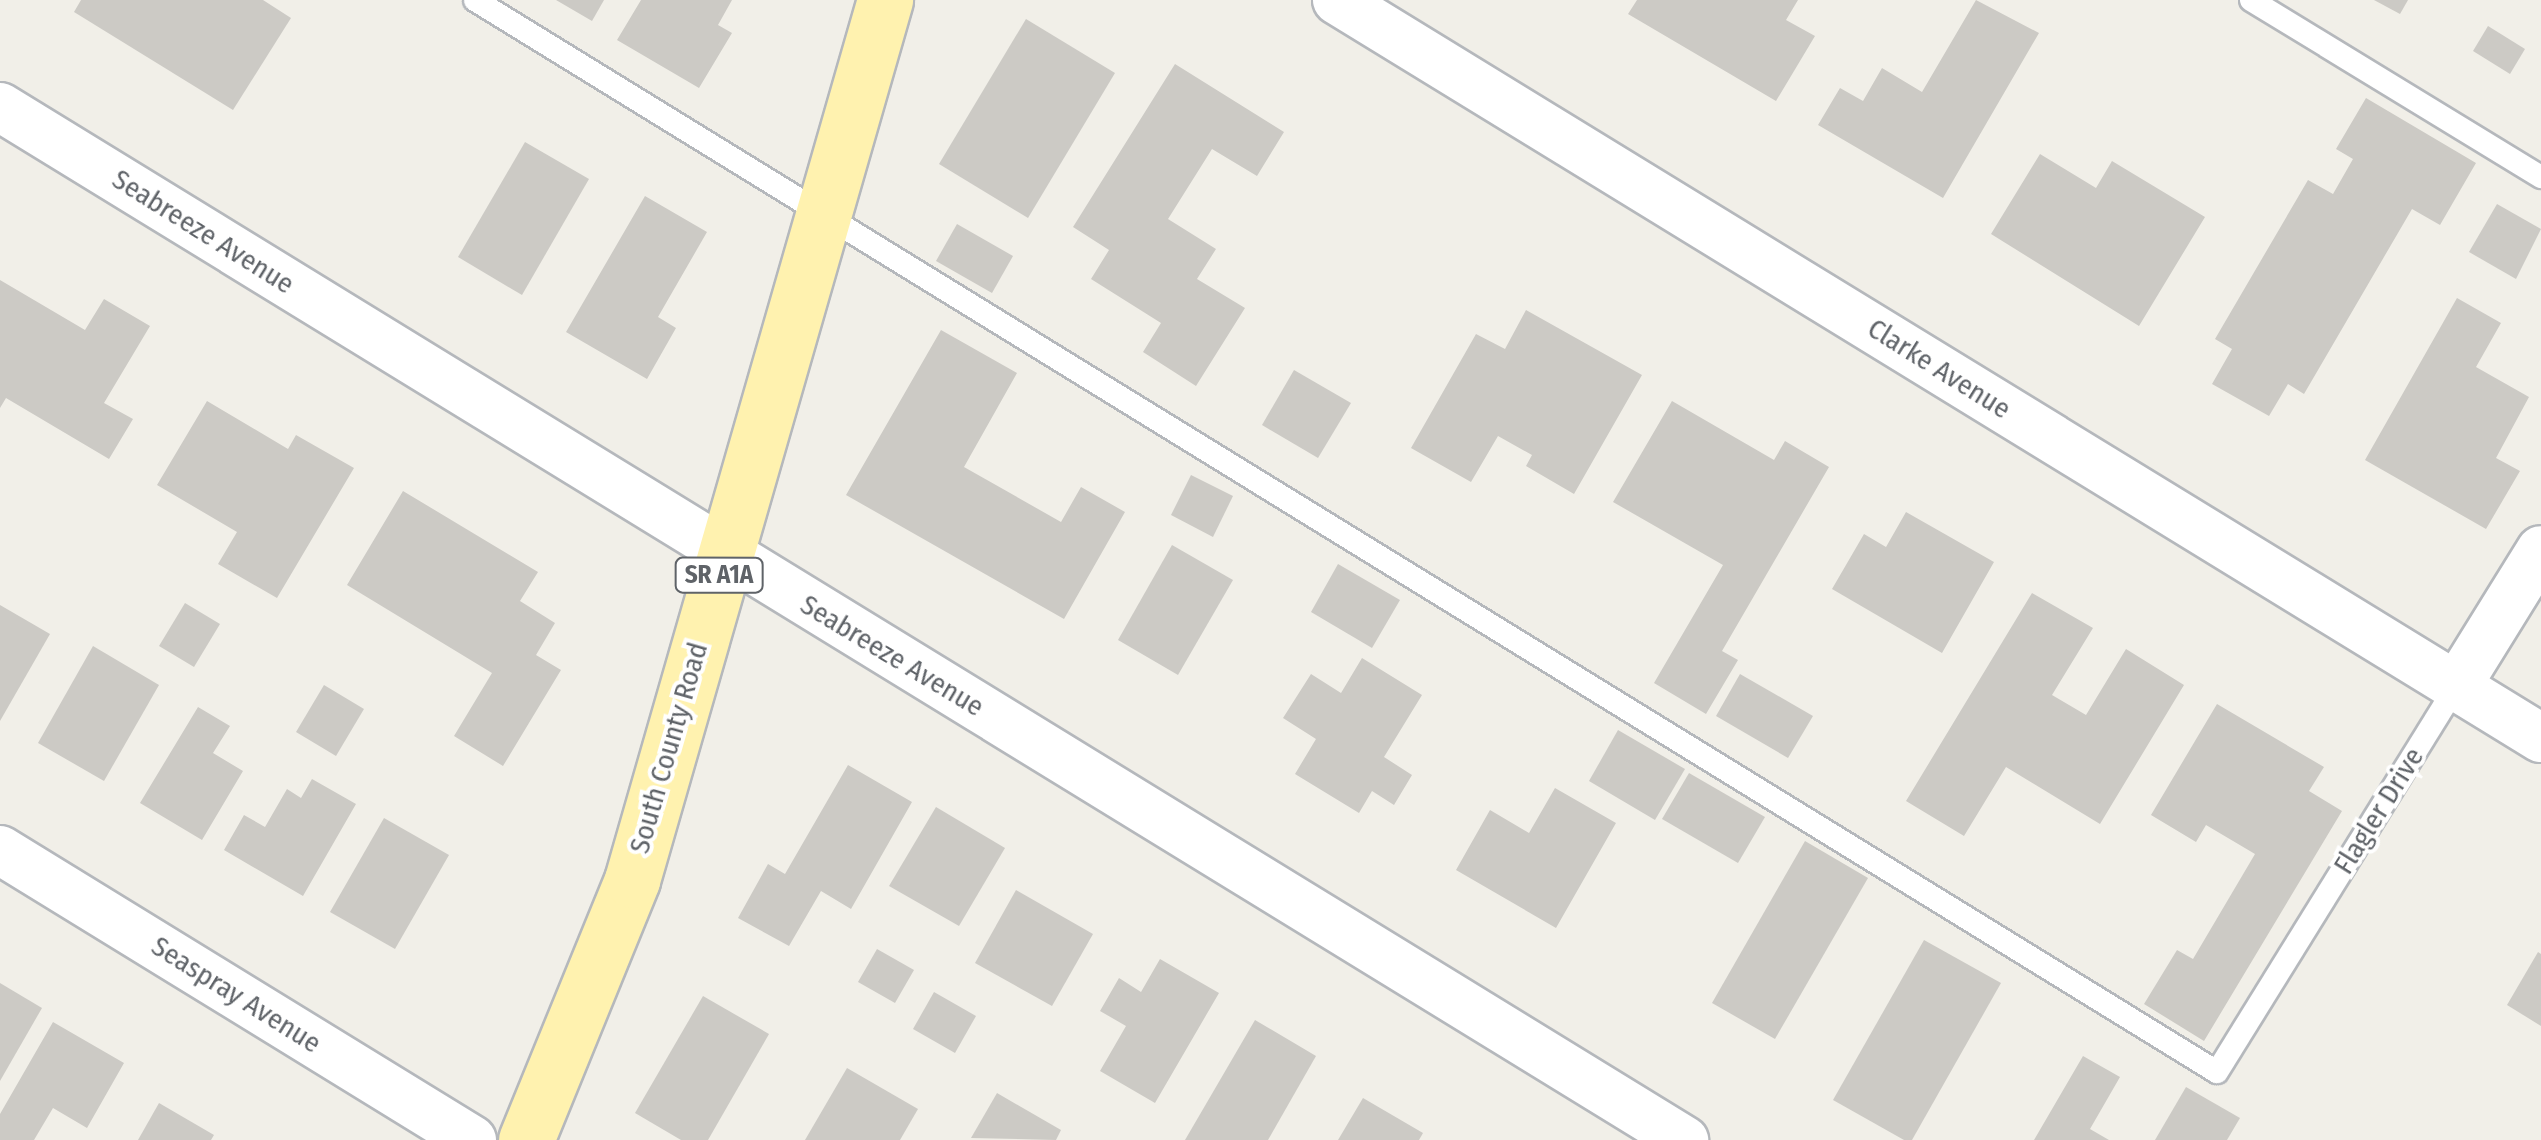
<!DOCTYPE html>
<html>
<head>
<meta charset="utf-8">
<style>
  body { margin:0 }
  #map { position:relative; width:2541px; height:1140px; overflow:hidden; background:#f1efe8; font-family:"Fira Sans Condensed",sans-serif }
  div>[style] { position:absolute }
  .building>* { inset:0; background:#cccac5 }
  .roads { filter:drop-shadow(2px 0 #b5b8bc) drop-shadow(-2px 0 #b5b8bc) drop-shadow(0 2px #b5b8bc) drop-shadow(0 -2px #b5b8bc) }
  .service>* { height:22px; margin:-11px; padding:0 11px; transform-origin:11px; border-radius:11px; background:#fff }
  .minor>* { height:48px; margin:-24px; padding:0 24px; transform-origin:24px; border-radius:24px; background:#fff }
  .primary>* { height:55px; margin:-27.5px; padding:0 27.5px; transform-origin:27.5px; border-radius:27.5px; background:#fff2af }
  span { translate:-50% -50%; white-space:nowrap; text-align:center; line-height:1.15; -webkit-text-stroke:8px #fff; paint-order:stroke }
  .shield-label span { padding:2px 8px; background:#fff; border:2px solid; border-radius:8px; -webkit-text-stroke-width:0 }
  .shield-label { font-size:25px; color:#5f6368; font-weight:700 }
  .street-label { font-size:28px; color:#5f6368 }
</style>
</head>
<body>
<div id="map">
  <div class="building">
    <div style="clip-path:polygon(81px 0,263px 0,291px 18px,233px 110px,74px 12px)"></div>
    <div style="clip-path:polygon(556px 0,604px 0,592px 21px)"></div>
    <div style="clip-path:polygon(641px 0,732px 0,718px 25px,732px 33px,699px 88px,617px 40px)"></div>
    <div style="clip-path:polygon(1637px 0,1798px 0,1786px 20px,1815px 36px,1776px 101px,1628px 14px)"></div>
    <div style="clip-path:polygon(1976px 0,2039px 33px,1943px 198px,1818px 125px,1840px 88px,1863px 101px,1882px 68px,1922px 92px)"></div>
    <div style="clip-path:polygon(2374px 0,2408px 0,2400px 14px)"></div>
    <div style="clip-path:polygon(1026px 19px,1115px 73px,1028px 218px,939px 164px)"></div>
    <div style="clip-path:polygon(2488px 26px,2525px 49px,2510px 74px,2473px 51px)"></div>
    <div style="clip-path:polygon(1175px 64px,1284px 132px,1257px 176px,1212px 149px,1168px 219px,1216px 249px,1197px 279px,1245px 308px,1196px 386px,1143px 352px,1161px 323px,1091px 279px,1109px 250px,1073px 227px)"></div>
    <div style="clip-path:polygon(2366px 98px,2476px 163px,2440px 225px,2412px 209px,2304px 394px,2288px 384px,2269px 416px,2212px 384px,2232px 349px,2215px 339px,2308px 180px,2333px 194px,2353px 159px,2336px 149px)"></div>
    <div style="clip-path:polygon(525px 142px,589px 179px,522px 295px,458px 257px)"></div>
    <div style="clip-path:polygon(2040px 154px,2096px 188px,2112px 161px,2205px 217px,2139px 326px,1991px 234px)"></div>
    <div style="clip-path:polygon(645px 196px,707px 232px,658px 317px,676px 328px,647px 379px,566px 332px)"></div>
    <div style="clip-path:polygon(2497px 204px,2541px 229px,2516px 279px,2469px 252px)"></div>
    <div style="clip-path:polygon(957px 224px,1013px 256px,992px 293px,936px 261px)"></div>
    <div style="clip-path:polygon(0 280px,85px 330px,104px 299px,150px 326px,104px 403px,133px 419px,109px 459px,6px 398px,0 408px)"></div>
    <div style="clip-path:polygon(2457px 298px,2501px 323px,2476px 367px,2529px 397px,2496px 458px,2520px 471px,2486px 529px,2365px 460px)"></div>
    <div style="clip-path:polygon(1526px 310px,1642px 375px,1574px 494px,1526px 466px,1532px 455px,1498px 436px,1471px 482px,1411px 448px,1476px 334px,1505px 349px)"></div>
    <div style="clip-path:polygon(941px 330px,1017px 373px,964px 467px,1061px 522px,1081px 487px,1125px 512px,1064px 619px,846px 495px)"></div>
    <div style="clip-path:polygon(1294px 370px,1351px 403px,1318px 458px,1262px 425px)"></div>
    <div style="clip-path:polygon(207px 401px,288px 449px,296px 435px,354px 468px,277px 598px,218px 564px,237px 532px,157px 485px)"></div>
    <div style="clip-path:polygon(1672px 401px,1774px 460px,1785px 441px,1829px 467px,1722px 651px,1738px 660px,1706px 714px,1654px 683px,1723px 565px,1613px 502px)"></div>
    <div style="clip-path:polygon(1191px 475px,1233px 496px,1213px 537px,1171px 515px)"></div>
    <div style="clip-path:polygon(403px 491px,538px 572px,520px 601px,555px 623px,536px 655px,561px 670px,503px 766px,454px 736px,492px 673px,347px 585px)"></div>
    <div style="clip-path:polygon(1906px 512px,1994px 562px,1942px 653px,1832px 589px,1864px 534px,1886px 547px)"></div>
    <div style="clip-path:polygon(1172px 545px,1233px 580px,1178px 675px,1118px 640px)"></div>
    <div style="clip-path:polygon(1338px 564px,1400px 600px,1372px 648px,1311px 612px)"></div>
    <div style="clip-path:polygon(2032px 593px,2093px 628px,2052px 695px,2086px 715px,2126px 649px,2184px 685px,2100px 824px,2006px 767px,1964px 836px,1906px 801px)"></div>
    <div style="clip-path:polygon(185px 603px,220px 624px,194px 667px,159px 646px)"></div>
    <div style="clip-path:polygon(0 605px,50px 634px,0 721px)"></div>
    <div style="clip-path:polygon(93px 646px,159px 685px,104px 781px,38px 743px)"></div>
    <div style="clip-path:polygon(1362px 658px,1422px 695px,1384px 757px,1412px 775px,1394px 805px,1372px 791px,1359px 813px,1295px 774px,1316px 739px,1283px 718px,1311px 674px,1341px 693px)"></div>
    <div style="clip-path:polygon(1740px 674px,1813px 716px,1788px 758px,1716px 716px)"></div>
    <div style="clip-path:polygon(324px 685px,364px 709px,336px 756px,296px 732px)"></div>
    <div style="clip-path:polygon(2217px 704px,2324px 767px,2309px 791px,2342px 811px,2204px 1041px,2144px 1004px,2177px 950px,2193px 959px,2255px 854px,2206px 825px,2196px 842px,2151px 815px)"></div>
    <div style="clip-path:polygon(198px 707px,230px 726px,213px 753px,243px 771px,202px 840px,140px 803px)"></div>
    <div style="clip-path:polygon(1618px 730px,1685px 769px,1655px 820px,1589px 781px)"></div>
    <div style="clip-path:polygon(848px 765px,912px 802px,851px 909px,821px 891px,789px 946px,738px 918px,768px 864px,785px 874px)"></div>
    <div style="clip-path:polygon(1689px 773px,1765px 817px,1738px 863px,1662px 819px)"></div>
    <div style="clip-path:polygon(312px 779px,356px 804px,303px 896px,224px 850px,244px 815px,265px 827px,287px 789px,301px 798px)"></div>
    <div style="clip-path:polygon(1555px 788px,1616px 823px,1556px 928px,1456px 870px,1490px 810px,1529px 833px)"></div>
    <div style="clip-path:polygon(936px 807px,1005px 848px,959px 926px,889px 886px)"></div>
    <div style="clip-path:polygon(384px 818px,449px 855px,395px 949px,330px 912px)"></div>
    <div style="clip-path:polygon(1805px 841px,1868px 878px,1775px 1039px,1712px 1003px)"></div>
    <div style="clip-path:polygon(1016px 890px,1093px 934px,1052px 1006px,975px 963px)"></div>
    <div style="clip-path:polygon(1924px 940px,2001px 983px,1912px 1140px,1904px 1140px,1833px 1100px)"></div>
    <div style="clip-path:polygon(877px 949px,914px 970px,895px 1003px,858px 982px)"></div>
    <div style="clip-path:polygon(2538px 952px,2541px 954px,2541px 1026px,2507px 1005px)"></div>
    <div style="clip-path:polygon(1160px 959px,1219px 993px,1155px 1103px,1100px 1071px,1126px 1026px,1100px 1011px,1119px 978px,1141px 992px)"></div>
    <div style="clip-path:polygon(0 983px,42px 1008px,0 1081px)"></div>
    <div style="clip-path:polygon(934px 992px,976px 1016px,955px 1053px,913px 1029px)"></div>
    <div style="clip-path:polygon(703px 996px,769px 1034px,708px 1140px,681px 1140px,635px 1113px)"></div>
    <div style="clip-path:polygon(1255px 1020px,1316px 1056px,1268px 1140px,1185px 1140px)"></div>
    <div style="clip-path:polygon(53px 1022px,124px 1063px,87px 1128px,53px 1108px,34px 1140px,0 1140px,0 1114px)"></div>
    <div style="clip-path:polygon(2083px 1056px,2120px 1077px,2090px 1129px,2109px 1140px,2034px 1140px)"></div>
    <div style="clip-path:polygon(847px 1068px,918px 1109px,900px 1140px,805px 1140px)"></div>
    <div style="clip-path:polygon(2186px 1087px,2240px 1118px,2227px 1140px,2155px 1140px)"></div>
    <div style="clip-path:polygon(997px 1093px,1061px 1130px,1056px 1140px,971px 1138px)"></div>
    <div style="clip-path:polygon(1363px 1098px,1423px 1133px,1419px 1140px,1338px 1140px)"></div>
    <div style="clip-path:polygon(159px 1103px,214px 1135px,211px 1140px,138px 1140px)"></div>
  </div>
  <div class="roads">
    <div class="service">
      <div style="left:475px;top:0;width:2045px;rotate:31.61deg"></div>
      <div style="left:2217px;top:1072px;width:453px;rotate:-58.2deg"></div>
      <div style="left:2251px;top:0;width:340px;rotate:31.4deg"></div>
    </div>
    <div class="minor">
      <div style="left:1337px;top:0;width:1412px;rotate:31.51deg"></div>
      <div style="left:0;top:107px;width:1976px;rotate:31.53deg"></div>
      <div style="left:2456px;top:687px;width:161px;rotate:-58.2deg"></div>
      <div style="left:0;top:850px;width:554px;rotate:31.57deg"></div>
    </div>
    <div class="primary">
      <div style="left:526px;top:1140px;width:281px;rotate:-67.8deg"></div>
      <div style="left:632px;top:880px;width:916px;rotate:-73.96deg"></div>
    </div>
  </div>
  <div class="shield-label">
    <span style="left:719px;top:575px">SR A1A</span>
  </div>
  <div class="street-label">
    <span style="left:203px;top:232px;rotate:32deg">Seabreeze Avenue</span>
    <span style="left:1939px;top:369px;rotate:32deg">Clarke Avenue</span>
    <span style="left:892px;top:656px;rotate:31deg">Seabreeze Avenue</span>
    <span style="left:669px;top:748px;rotate:-74deg">South County Road</span>
    <span style="left:2379px;top:811px;rotate:-58deg">Flagler Drive</span>
    <span style="left:236px;top:995px;rotate:32deg">Seaspray Avenue</span>
  </div>
</div>
</body>
</html>
